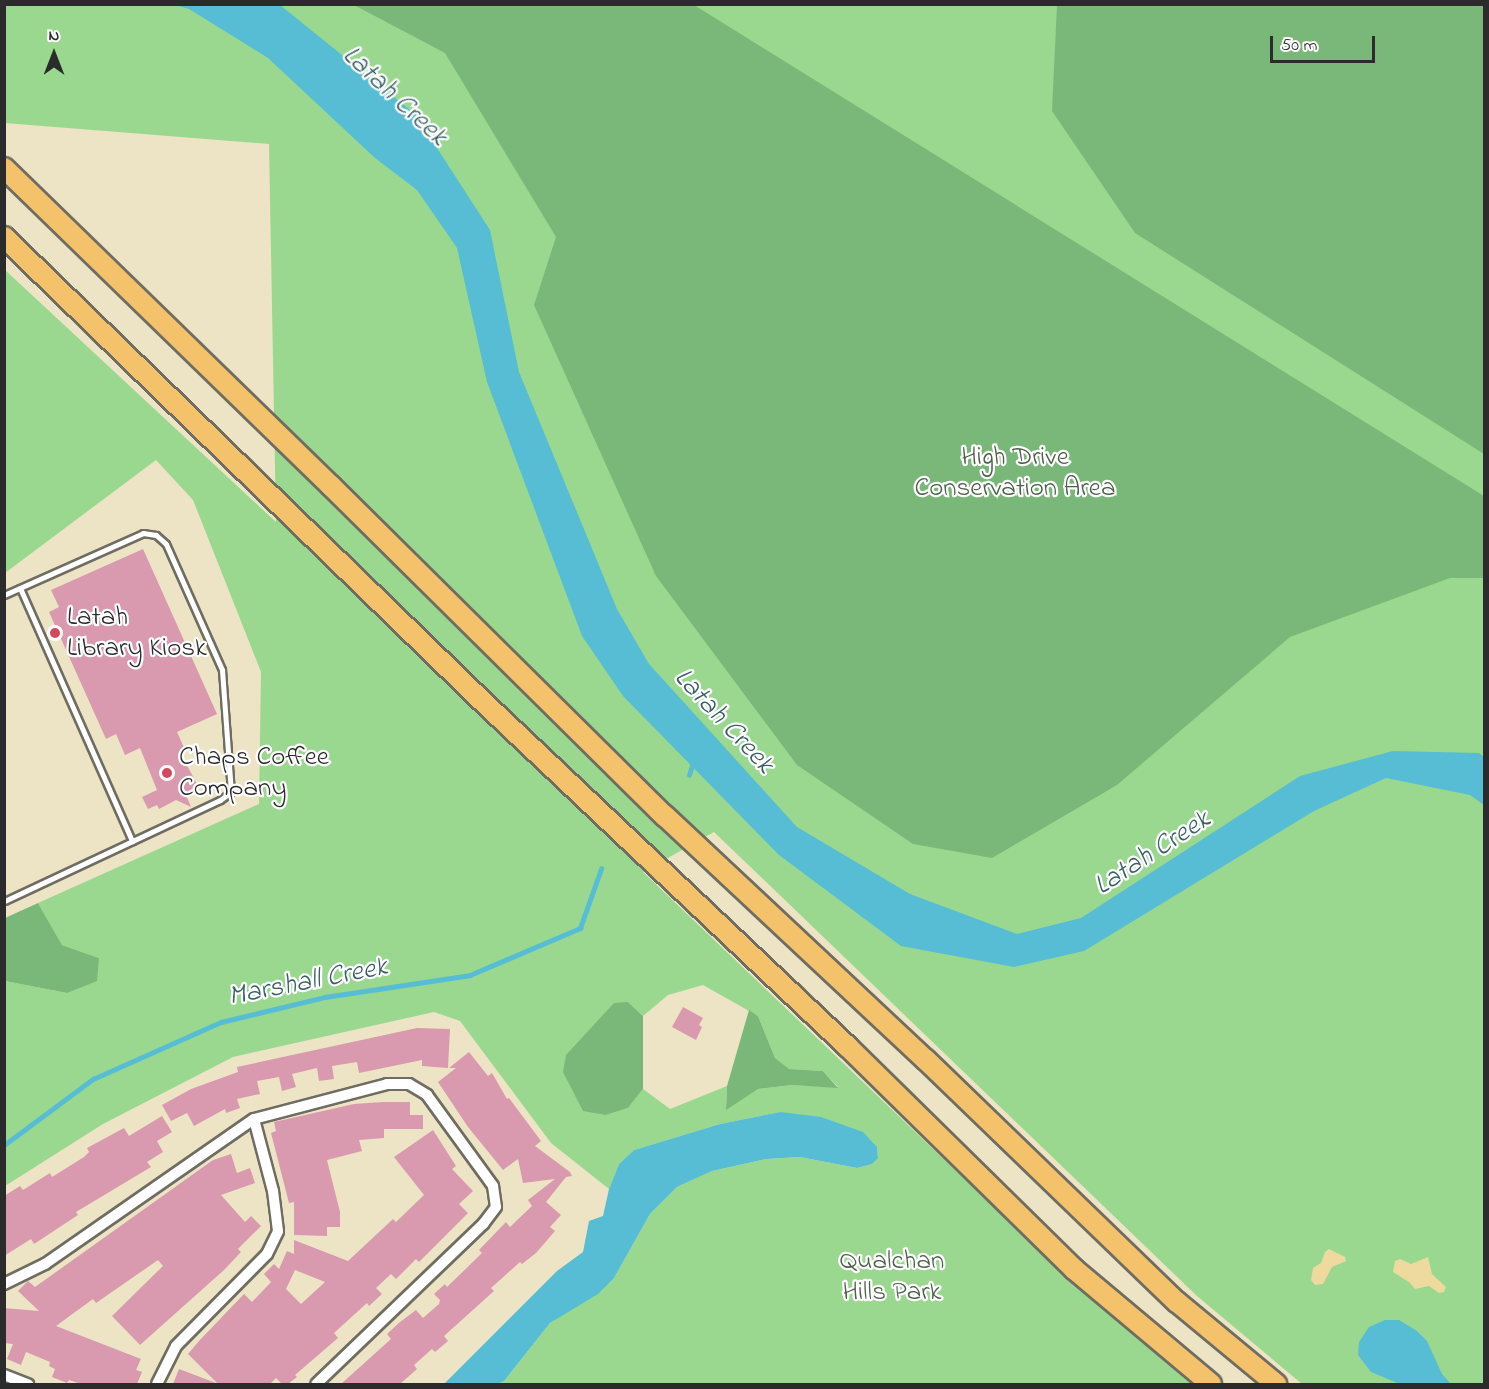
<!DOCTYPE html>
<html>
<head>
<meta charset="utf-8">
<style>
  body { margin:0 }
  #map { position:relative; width:1489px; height:1389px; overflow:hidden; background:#ede4c6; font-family:"Indie Flower",sans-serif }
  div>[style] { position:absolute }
  .green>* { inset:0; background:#99d88e }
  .forest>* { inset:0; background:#7ab879 }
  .sand>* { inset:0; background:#eeda9e }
  .water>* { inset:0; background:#57bdd5 }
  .stream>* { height:4.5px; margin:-2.25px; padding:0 2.25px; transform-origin:2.25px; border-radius:2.25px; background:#57bdd5 }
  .building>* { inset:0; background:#d999ae }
  .roads { filter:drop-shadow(2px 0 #6f6c61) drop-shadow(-2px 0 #6f6c61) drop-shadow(0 2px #6f6c61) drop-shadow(0 -2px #6f6c61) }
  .lane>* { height:5px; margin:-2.5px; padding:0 2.5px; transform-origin:2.5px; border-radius:2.5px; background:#fff }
  .street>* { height:10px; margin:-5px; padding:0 5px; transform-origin:5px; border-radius:5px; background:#fff }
  .highway>* { height:20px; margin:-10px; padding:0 10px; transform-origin:10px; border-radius:10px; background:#f4c26a }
  .dots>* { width:16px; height:16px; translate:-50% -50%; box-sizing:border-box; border:3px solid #fff; border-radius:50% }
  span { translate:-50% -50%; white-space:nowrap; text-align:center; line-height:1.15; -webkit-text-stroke:4.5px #fff; paint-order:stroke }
  .park-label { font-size:27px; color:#4c5f49 }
  .poi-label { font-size:27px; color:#2b2b2b }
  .left { translate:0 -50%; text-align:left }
  .water-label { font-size:28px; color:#3a5e66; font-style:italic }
  .frame { position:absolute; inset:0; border:6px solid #2b2b2b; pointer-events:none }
  .north { position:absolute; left:24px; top:24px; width:60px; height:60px; -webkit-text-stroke:4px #fff; paint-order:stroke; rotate:0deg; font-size:16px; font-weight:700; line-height:24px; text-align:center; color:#2b2b2b }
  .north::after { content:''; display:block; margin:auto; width:21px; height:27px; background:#2b2b2b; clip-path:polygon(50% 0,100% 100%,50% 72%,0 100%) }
  .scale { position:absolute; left:1270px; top:36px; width:105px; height:27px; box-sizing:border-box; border:3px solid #2b2b2b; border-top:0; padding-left:8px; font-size:18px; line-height:21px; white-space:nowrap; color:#2b2b2b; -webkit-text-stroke:4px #fff; paint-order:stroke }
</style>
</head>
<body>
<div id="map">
  <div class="green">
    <div style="clip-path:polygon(evenodd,5px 5px,1484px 5px,1484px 1384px,1302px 1384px,1197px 1296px,714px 832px,643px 872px,1065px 1275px,1191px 1384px,497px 1384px,504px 1381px,550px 1323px,614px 1278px,650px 1214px,677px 1187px,712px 1171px,766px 1159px,800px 1157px,857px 1168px,872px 1164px,878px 1157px,877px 1147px,780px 1112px,720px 1124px,634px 1150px,619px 1164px,609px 1189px,551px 1143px,460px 1021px,434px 1012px,233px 1057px,103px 1124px,5px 1186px,5px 981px,67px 993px,99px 958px,62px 945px,38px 903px,259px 804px,261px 672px,193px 500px,156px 460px,5px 573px,4px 269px,276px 522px,269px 144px,5px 123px,5px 5px,703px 985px,758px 1016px,775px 1058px,788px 1069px,823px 1071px,838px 1087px,792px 1085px,757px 1089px,726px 1109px,727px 1086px,670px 1109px,643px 1089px,628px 1108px,606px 1115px,628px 1002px,643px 1016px,668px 995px,703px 985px)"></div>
  </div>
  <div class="forest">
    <div style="clip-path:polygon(354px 5px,694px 5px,1484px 496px,1484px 578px,1450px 578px,1290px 637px,1117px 785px,992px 858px,913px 844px,797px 765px,656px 576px,534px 305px,556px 237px,445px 53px)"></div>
    <div style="clip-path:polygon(1057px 5px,1484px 5px,1484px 454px,1135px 233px,1052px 111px)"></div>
    <div style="clip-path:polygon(38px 903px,62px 945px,99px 958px,97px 981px,67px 993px,5px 981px,5px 918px)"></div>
    <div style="clip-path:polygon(628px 1002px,643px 1016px,643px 1089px,628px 1108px,606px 1115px,583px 1111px,563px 1072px,566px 1055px,614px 1003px)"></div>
    <div style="clip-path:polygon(749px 1010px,758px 1016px,775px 1058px,789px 1069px,823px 1071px,838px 1088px,792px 1085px,758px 1089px,726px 1110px,727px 1086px)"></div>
  </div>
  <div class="sand">
    <div style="clip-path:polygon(1329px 1249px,1345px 1257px,1346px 1261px,1332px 1267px,1323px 1284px,1315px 1285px,1311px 1280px,1313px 1268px,1321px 1263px,1325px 1252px)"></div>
    <div style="clip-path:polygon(1428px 1257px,1432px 1274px,1446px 1287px,1444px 1292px,1439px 1293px,1429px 1286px,1415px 1289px,1409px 1282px,1393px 1272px,1395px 1261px,1400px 1259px,1411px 1264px)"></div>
  </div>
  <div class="water">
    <div style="clip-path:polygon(175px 5px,280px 5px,415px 114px,490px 230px,519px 372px,617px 609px,649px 664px,797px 827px,910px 894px,1017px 934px,1081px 918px,1300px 776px,1393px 751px,1479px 753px,1484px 757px,1484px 805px,1470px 795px,1386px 778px,1314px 811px,1084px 951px,1014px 967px,901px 946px,779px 855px,623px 696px,582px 636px,487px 382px,457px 248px,417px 190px,375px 158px,268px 58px,189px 9px)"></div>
    <div style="clip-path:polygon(780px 1112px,821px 1117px,863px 1132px,877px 1147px,878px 1158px,872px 1164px,857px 1168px,800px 1157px,766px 1159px,712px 1171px,677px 1187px,650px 1214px,614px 1278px,598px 1294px,550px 1323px,504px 1381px,497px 1384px,444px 1384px,557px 1271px,583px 1252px,589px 1221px,603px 1216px,609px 1189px,619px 1164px,634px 1150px,720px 1124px)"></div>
    <div style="clip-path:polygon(1385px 1320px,1399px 1320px,1417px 1331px,1427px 1341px,1442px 1374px,1451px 1384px,1400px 1384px,1371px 1372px,1358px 1355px,1359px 1342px,1369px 1327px)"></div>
  </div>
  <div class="stream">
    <div style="left:689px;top:775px;width:16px;rotate:-72deg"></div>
    <div style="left:4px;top:1145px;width:111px;rotate:-36.6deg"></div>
    <div style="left:93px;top:1079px;width:140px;rotate:-24deg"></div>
    <div style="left:221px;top:1022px;width:107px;rotate:-13.5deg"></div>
    <div style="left:325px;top:997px;width:147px;rotate:-8.6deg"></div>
    <div style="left:470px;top:975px;width:120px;rotate:-23.1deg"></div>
    <div style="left:580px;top:928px;width:63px;rotate:-70.4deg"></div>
  </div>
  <div class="building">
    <div style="clip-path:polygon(143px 549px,217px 714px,177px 732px,186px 752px,181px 754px,198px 786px,186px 795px,191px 807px,176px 800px,159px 809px,157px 805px,148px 809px,142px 797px,157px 790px,140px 748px,125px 755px,116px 734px,106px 739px,49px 612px,59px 607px,51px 590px)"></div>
    <div style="clip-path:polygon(683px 1007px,703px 1018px,699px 1025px,702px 1027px,696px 1040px,672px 1027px)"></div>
    <div style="clip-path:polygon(417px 1028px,450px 1029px,448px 1068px,422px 1066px,422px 1060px,359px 1073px,357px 1062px,332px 1066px,334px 1079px,319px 1081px,317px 1068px,292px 1074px,296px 1087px,282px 1091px,279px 1077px,257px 1081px,260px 1094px,237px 1099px,240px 1108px,226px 1113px,225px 1109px,194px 1126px,187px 1113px,171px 1121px,162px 1105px,191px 1089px,238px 1072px,237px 1067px)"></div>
    <div style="clip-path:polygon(469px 1052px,488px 1076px,492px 1073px,507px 1099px,509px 1098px,541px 1141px,535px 1146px,570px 1172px,572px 1176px,566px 1177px,546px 1202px,561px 1215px,550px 1227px,555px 1231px,536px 1253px,522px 1264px,520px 1262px,491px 1288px,494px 1291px,444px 1336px,448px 1341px,435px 1352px,432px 1349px,414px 1365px,417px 1369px,400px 1384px,341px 1384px,391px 1339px,387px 1334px,400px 1322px,416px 1310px,423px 1318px,439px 1304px,440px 1300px,434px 1294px,445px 1284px,447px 1287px,482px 1253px,479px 1250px,506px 1222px,510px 1227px,532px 1206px,528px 1200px,555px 1179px,523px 1183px,518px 1159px,503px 1170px,468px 1127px,438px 1082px,456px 1068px,449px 1068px)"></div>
    <div style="clip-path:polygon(383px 1102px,410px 1102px,410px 1115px,423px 1115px,423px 1129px,384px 1129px,384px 1138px,359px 1140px,362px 1151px,327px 1160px,340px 1212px,340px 1227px,327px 1227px,327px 1236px,294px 1235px,294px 1202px,289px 1203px,271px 1133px,276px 1131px,274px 1122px,354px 1104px)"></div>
    <div style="clip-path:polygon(162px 1116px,172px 1132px,157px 1141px,163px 1152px,147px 1162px,151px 1167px,76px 1212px,78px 1215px,34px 1244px,31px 1239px,4px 1256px,4px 1196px,20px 1186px,23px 1190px,50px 1173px,52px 1177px,84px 1157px,89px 1152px,87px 1148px,124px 1128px,129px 1136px)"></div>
    <div style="clip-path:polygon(evenodd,433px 1130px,456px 1166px,452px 1169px,473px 1191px,459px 1204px,468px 1213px,419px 1262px,416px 1259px,396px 1279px,391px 1274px,376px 1288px,382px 1294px,369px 1306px,367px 1303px,334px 1333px,338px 1338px,295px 1375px,297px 1377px,288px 1384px,282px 1384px,276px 1378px,270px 1384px,218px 1384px,188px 1354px,199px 1341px,244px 1294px,252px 1302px,271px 1282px,264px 1274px,274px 1264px,279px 1269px,287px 1251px,294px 1254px,294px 1240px,348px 1261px,393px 1219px,396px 1222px,424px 1195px,394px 1157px,433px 1130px,295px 1270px,325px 1282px,301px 1304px,286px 1289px,295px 1270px)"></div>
    <div style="clip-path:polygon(231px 1154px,237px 1173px,250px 1168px,255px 1183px,221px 1195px,245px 1222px,251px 1216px,261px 1226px,238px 1249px,241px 1252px,224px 1270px,140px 1345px,112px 1316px,163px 1266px,158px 1260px,96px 1303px,93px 1299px,56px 1326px,141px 1359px,136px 1370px,142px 1372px,137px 1384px,81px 1384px,69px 1380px,67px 1383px,52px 1377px,55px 1369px,49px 1366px,50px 1362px,26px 1352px,21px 1365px,7px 1359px,13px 1344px,4px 1343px,4px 1308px,39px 1311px,18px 1291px,28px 1281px,35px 1287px,213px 1160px)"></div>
    <div style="clip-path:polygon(179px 1369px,216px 1383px,216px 1384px,173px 1384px)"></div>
  </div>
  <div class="roads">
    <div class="lane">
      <div style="left:20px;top:588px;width:277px;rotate:66.1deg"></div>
      <div style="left:4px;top:595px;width:152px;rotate:-24deg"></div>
      <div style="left:143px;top:533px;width:13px;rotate:9deg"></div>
      <div style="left:156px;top:535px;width:13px;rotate:42deg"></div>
      <div style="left:166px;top:544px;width:138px;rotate:66deg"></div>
      <div style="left:222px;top:670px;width:122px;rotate:85.8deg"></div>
      <div style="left:231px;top:792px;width:14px;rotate:144deg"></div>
      <div style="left:220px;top:800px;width:238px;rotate:154.9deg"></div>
    </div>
    <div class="street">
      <div style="left:4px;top:1284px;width:46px;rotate:-26deg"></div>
      <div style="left:45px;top:1264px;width:254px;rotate:-34.8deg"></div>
      <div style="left:254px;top:1119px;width:138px;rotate:-14.7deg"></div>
      <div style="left:387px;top:1084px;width:22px"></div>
      <div style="left:409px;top:1084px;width:21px;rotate:31deg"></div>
      <div style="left:427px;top:1095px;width:112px;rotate:54deg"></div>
      <div style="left:493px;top:1186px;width:21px;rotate:82deg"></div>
      <div style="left:496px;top:1207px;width:21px;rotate:127deg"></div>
      <div style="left:483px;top:1224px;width:231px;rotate:136.2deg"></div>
      <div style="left:4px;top:1375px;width:26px;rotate:21deg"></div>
      <div style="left:157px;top:1384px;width:42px;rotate:-63.4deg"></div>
      <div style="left:176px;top:1346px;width:129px;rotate:-45.3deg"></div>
      <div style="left:267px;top:1254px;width:25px;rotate:-64deg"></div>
      <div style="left:278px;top:1231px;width:40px;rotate:-97.1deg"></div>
      <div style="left:273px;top:1191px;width:74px;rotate:-104.8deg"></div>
    </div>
    <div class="highway">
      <div style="left:4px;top:168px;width:456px;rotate:44.2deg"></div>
      <div style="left:331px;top:486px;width:470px;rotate:44.7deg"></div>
      <div style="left:665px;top:816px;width:357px;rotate:43.1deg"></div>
      <div style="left:926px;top:1060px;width:349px;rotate:44deg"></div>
      <div style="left:1177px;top:1302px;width:129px;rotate:39.6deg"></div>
      <div style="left:4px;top:237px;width:662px;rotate:44.14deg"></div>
      <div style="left:479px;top:698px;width:508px;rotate:43.4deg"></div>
      <div style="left:848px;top:1047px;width:317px;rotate:44.5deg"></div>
      <div style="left:1074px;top:1269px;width:179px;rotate:40deg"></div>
    </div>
  </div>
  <div class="dots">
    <div style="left:55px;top:633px;background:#d1495b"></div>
    <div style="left:167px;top:773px;background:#d1495b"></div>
  </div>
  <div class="park-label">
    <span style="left:1015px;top:473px">High Drive<br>Conservation Area</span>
    <span style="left:892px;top:1277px">Qualchan<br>Hills Park</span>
  </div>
  <div class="poi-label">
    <span class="left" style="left:67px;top:633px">Latah<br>Library Kiosk</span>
    <span class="left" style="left:179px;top:773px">Chaps Coffee<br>Company</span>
  </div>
  <div class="water-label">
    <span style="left:394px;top:97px;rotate:43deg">Latah Creek</span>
    <span style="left:723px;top:722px;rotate:47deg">Latah Creek</span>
    <span style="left:1153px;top:854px;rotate:-33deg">Latah Creek</span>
    <span style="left:308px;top:983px;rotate:-11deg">Marshall Creek</span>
  </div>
  <div class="frame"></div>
  <div class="north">N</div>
  <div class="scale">50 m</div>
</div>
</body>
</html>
